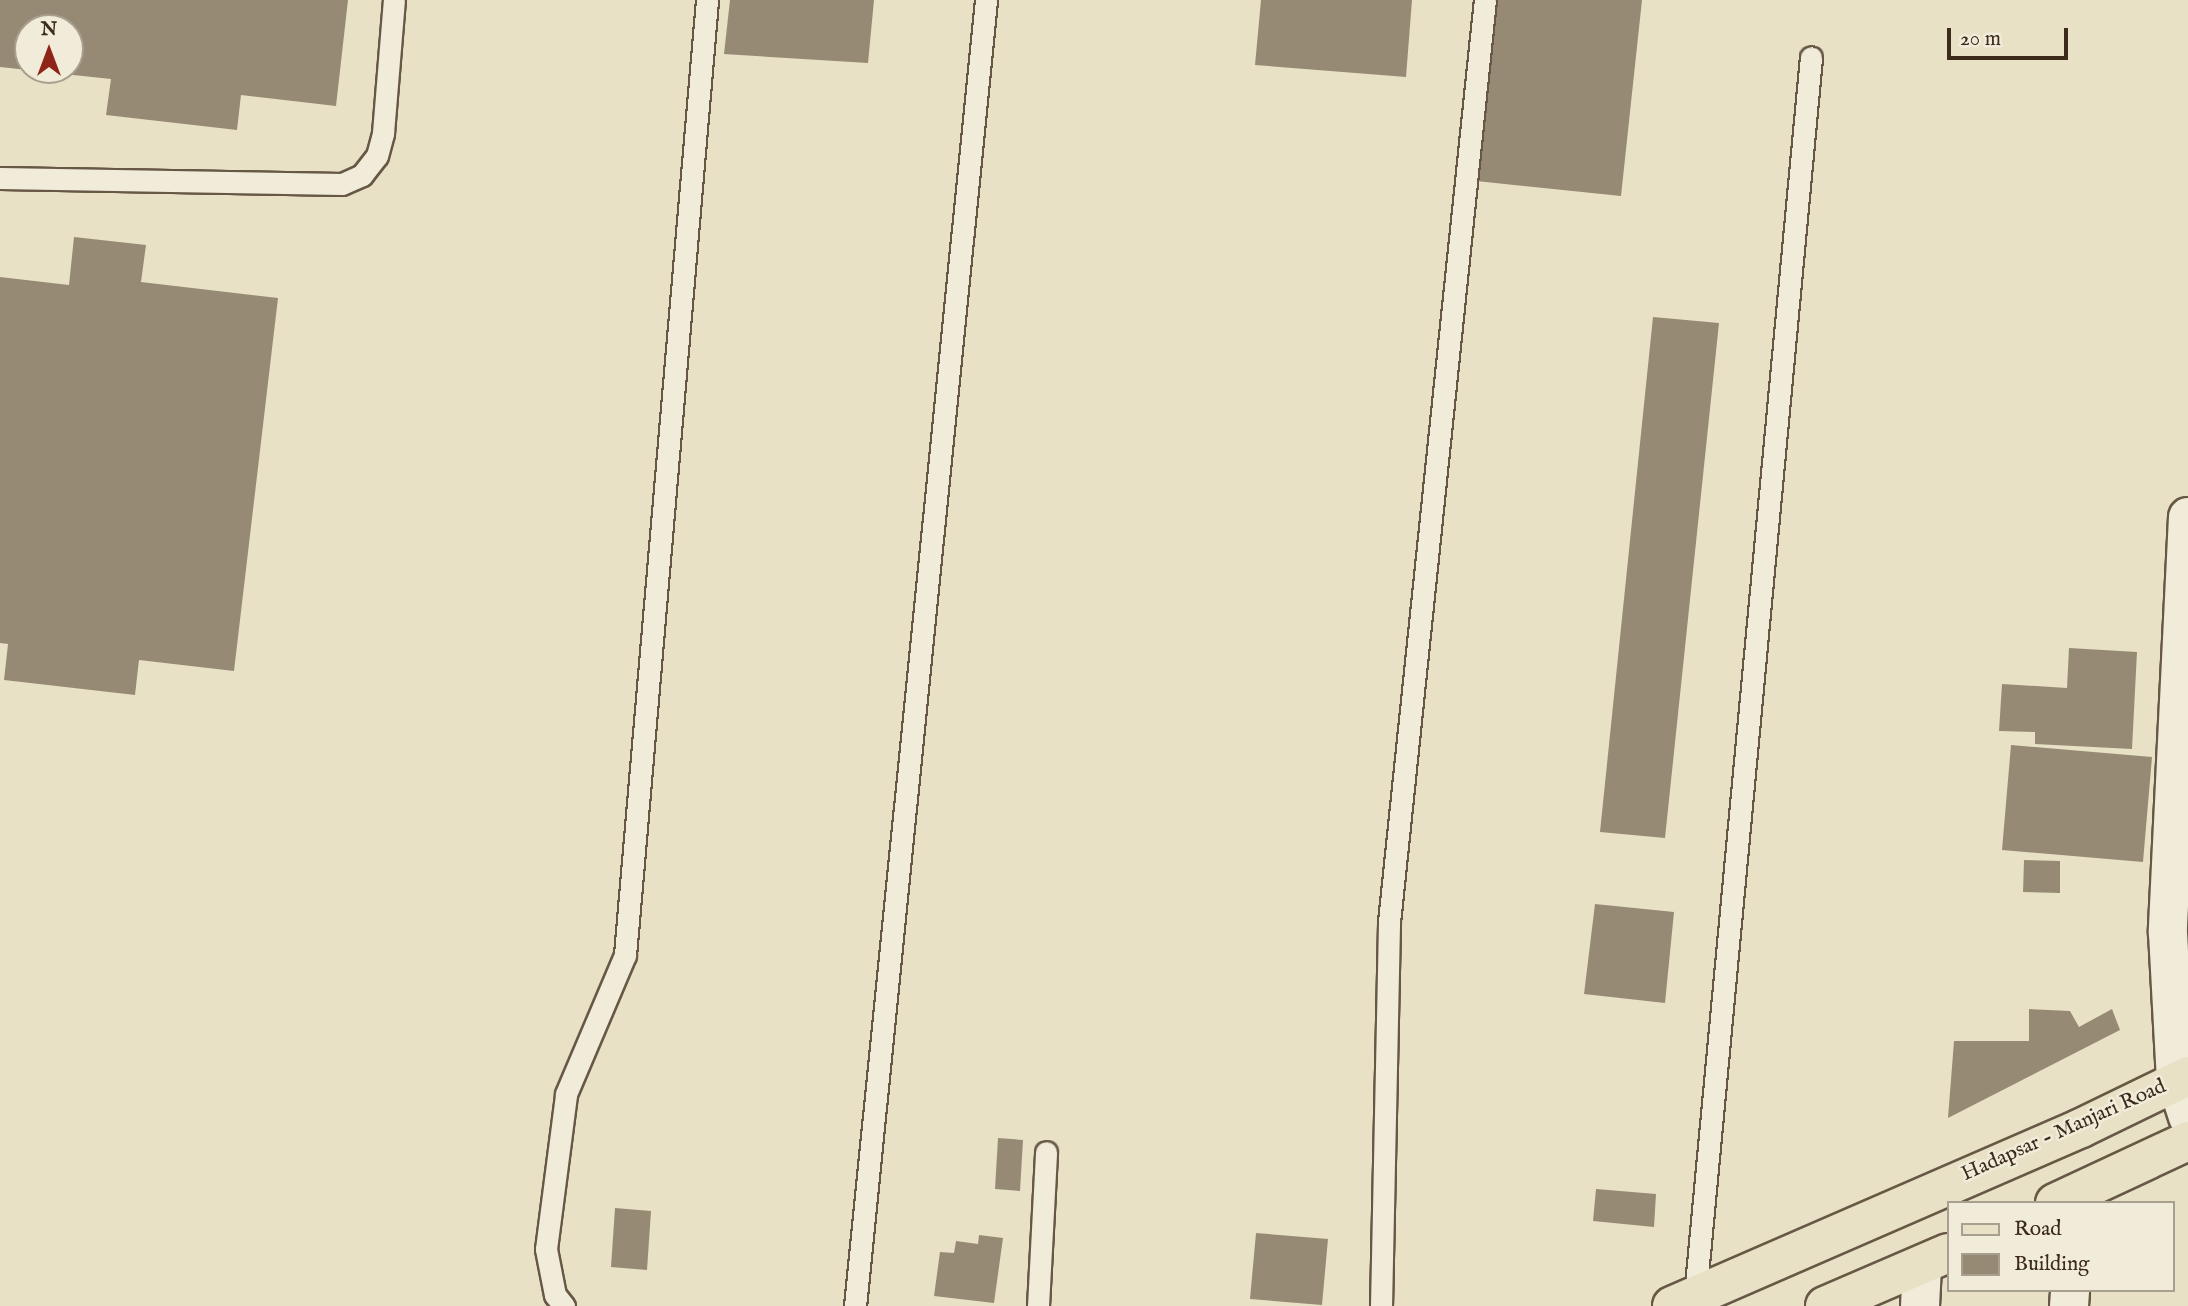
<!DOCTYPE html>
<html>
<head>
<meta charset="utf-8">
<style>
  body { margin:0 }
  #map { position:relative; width:2188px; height:1306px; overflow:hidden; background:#e9e1c6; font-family:"IM FELL English",serif }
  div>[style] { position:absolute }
  .building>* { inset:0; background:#968a74 }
  .roads { filter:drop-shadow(2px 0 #675846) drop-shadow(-2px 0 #675846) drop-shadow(0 2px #675846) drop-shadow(0 -2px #675846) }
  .service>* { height:21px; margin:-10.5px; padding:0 10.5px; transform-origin:10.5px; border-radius:10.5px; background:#f1ecda }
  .minor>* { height:38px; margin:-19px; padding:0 19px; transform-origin:19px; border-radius:19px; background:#f1ecda }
  .primary>* { height:38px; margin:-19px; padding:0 19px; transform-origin:19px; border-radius:19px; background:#e9e1c6 }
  span { translate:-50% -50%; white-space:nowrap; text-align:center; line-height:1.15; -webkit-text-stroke:5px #f1ecda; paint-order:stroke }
  .street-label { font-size:21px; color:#3c2b1b }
  .legend { position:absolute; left:1947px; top:1201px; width:228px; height:91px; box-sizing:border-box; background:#f1ecda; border:2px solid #a99f8e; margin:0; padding:9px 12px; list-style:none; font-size:21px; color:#3c2b1b }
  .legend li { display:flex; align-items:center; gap:14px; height:35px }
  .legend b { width:35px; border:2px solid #a99f8e }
  .north { position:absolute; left:14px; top:14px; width:70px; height:70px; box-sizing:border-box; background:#f1ecda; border:2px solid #a99f8e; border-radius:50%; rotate:0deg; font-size:19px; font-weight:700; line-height:28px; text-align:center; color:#3c2b1b }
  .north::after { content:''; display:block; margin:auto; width:24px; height:32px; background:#8f2418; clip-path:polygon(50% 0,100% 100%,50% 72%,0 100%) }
  .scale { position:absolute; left:1947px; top:28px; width:121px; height:32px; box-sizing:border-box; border:4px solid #3c2b1b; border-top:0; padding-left:9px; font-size:21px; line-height:24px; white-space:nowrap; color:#3c2b1b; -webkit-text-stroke:5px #f1ecda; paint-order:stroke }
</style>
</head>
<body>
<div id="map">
  <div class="building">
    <div style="clip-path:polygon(0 0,348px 0,336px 106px,241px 95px,237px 130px,106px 115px,111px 79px,45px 72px,70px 70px,70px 28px,28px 28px,28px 70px,0 67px)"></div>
    <div style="clip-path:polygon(730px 0,874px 0,868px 63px,724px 54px)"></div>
    <div style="clip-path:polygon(1261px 0,1412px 0,1406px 77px,1255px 65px)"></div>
    <div style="clip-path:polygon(1495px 0,1642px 0,1621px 196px,1476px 181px)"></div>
    <div style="clip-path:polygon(74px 237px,146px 245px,141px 282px,278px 298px,234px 671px,139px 660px,135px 695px,4px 680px,8px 644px,0 643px,0 277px,69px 285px)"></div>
    <div style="clip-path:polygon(1653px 317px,1719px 323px,1665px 838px,1600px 832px)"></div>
    <div style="clip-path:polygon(2069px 648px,2137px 652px,2132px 749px,2035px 744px,2035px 732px,1999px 731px,2002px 684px,2067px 688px)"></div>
    <div style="clip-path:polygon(2011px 745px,2152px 757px,2143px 862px,2002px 850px)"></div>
    <div style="clip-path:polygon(2024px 860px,2060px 861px,2060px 893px,2023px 892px)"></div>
    <div style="clip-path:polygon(1595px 904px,1674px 912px,1665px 1003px,1584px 994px)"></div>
    <div style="clip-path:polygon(2029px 1009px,2070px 1011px,2079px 1027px,2112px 1009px,2120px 1030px,1948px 1118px,1954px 1041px,2029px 1041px)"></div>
    <div style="clip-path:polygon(998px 1138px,1023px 1140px,1020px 1191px,995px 1189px)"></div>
    <div style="clip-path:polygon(1596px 1189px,1656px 1194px,1654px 1227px,1593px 1221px)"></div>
    <div style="clip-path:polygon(615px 1208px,651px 1211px,647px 1270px,611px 1267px)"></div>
    <div style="clip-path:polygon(1256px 1233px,1328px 1239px,1322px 1305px,1250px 1299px)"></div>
    <div style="clip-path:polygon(979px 1235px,1003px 1238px,994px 1303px,934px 1296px,940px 1252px,954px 1253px,956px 1241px,978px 1244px)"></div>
  </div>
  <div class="roads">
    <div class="service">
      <div style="left:0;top:178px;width:342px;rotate:1deg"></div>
      <div style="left:342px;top:184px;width:22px;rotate:-24deg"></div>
      <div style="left:362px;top:175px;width:24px;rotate:-52deg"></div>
      <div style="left:377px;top:156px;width:24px;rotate:-75deg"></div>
      <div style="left:383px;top:133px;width:133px;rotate:-85.3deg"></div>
      <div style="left:1695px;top:1296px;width:1244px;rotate:-84.65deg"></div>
      <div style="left:564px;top:1306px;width:14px;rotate:-129deg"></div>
      <div style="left:555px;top:1295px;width:47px;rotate:-101.1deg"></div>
      <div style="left:546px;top:1249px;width:156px;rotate:-82.6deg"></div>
      <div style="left:566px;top:1094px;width:151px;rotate:-67deg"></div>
      <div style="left:625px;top:955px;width:959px;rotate:-85.09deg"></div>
      <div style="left:855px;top:1306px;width:1313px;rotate:-84.27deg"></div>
      <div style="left:1038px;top:1306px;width:154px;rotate:-87deg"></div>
      <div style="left:1381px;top:1306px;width:384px;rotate:-88.8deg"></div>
      <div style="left:1389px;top:922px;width:927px;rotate:-84.06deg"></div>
    </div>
    <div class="minor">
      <div style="left:2188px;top:517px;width:416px;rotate:92.8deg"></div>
      <div style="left:2168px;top:933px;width:147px;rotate:86.9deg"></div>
      <div style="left:2176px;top:1080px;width:39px;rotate:72deg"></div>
      <div style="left:1920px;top:1306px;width:40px;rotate:-87.1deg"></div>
      <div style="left:2069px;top:1306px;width:16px;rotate:-86deg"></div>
    </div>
    <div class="primary">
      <div style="left:2055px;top:1203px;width:147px;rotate:-25deg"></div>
      <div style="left:1672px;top:1306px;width:446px;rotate:-23.5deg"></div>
      <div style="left:2081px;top:1128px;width:119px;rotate:-25.9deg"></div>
      <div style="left:1825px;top:1306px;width:134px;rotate:-23.3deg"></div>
    </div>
  </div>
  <div class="street-label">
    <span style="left:2064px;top:1131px;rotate:-24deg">Hadapsar - Manjari Road</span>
  </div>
  <ul class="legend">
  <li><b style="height:9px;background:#e9e1c6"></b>Road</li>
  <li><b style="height:19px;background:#968a74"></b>Building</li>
  </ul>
  <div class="north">N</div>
  <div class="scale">20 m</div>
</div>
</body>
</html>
